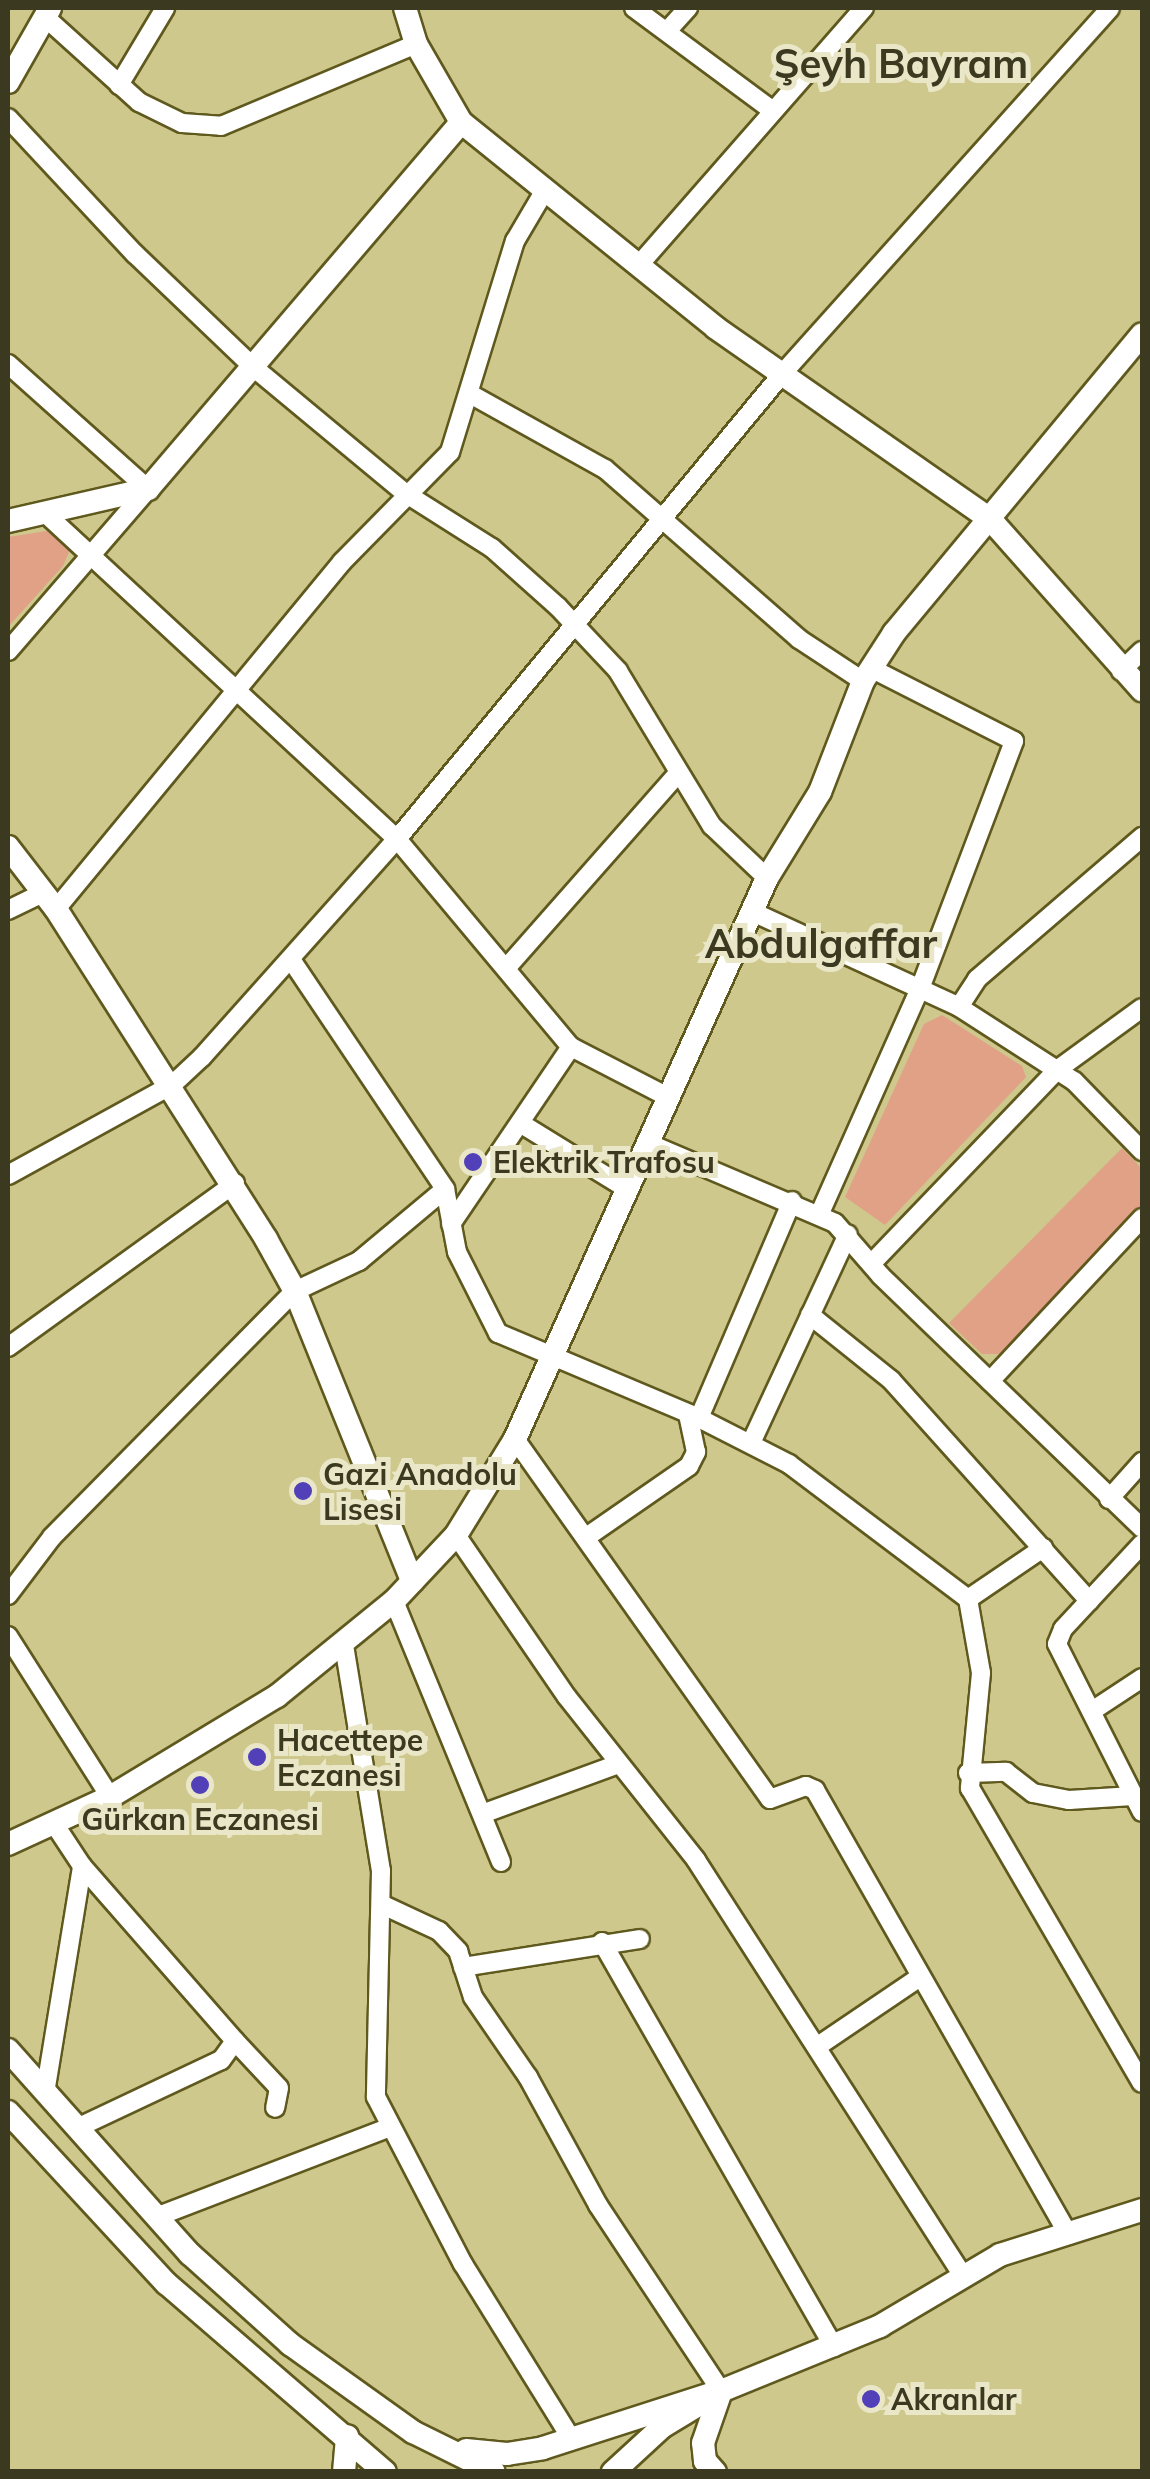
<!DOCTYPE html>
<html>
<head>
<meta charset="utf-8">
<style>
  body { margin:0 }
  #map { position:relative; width:1150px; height:2479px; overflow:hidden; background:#cec88c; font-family:Mulish,sans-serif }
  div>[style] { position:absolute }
  .green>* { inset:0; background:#e1a186 }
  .roads { filter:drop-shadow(2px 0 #5f591e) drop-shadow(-2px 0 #5f591e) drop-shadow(0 2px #5f591e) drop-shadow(0 -2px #5f591e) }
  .street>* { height:18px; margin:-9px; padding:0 9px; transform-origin:9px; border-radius:9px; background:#fff }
  .secondary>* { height:22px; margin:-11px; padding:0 11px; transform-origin:11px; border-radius:11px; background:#fff }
  .dots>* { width:28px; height:28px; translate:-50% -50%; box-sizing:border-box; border:5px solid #eae7c9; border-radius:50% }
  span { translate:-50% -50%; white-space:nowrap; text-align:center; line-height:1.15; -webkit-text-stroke:10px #eae7c9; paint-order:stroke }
  .poi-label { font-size:30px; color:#3c3921; font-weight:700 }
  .left { translate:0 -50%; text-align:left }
  .district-label { font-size:40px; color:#3c3921; font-weight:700 }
  .frame { position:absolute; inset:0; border:10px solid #3c3921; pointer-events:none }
</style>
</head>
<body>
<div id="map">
  <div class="green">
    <div style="clip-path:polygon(53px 530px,70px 550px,63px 566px,8px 627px,8px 537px)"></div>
    <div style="clip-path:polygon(942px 1015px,1022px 1066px,1026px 1077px,885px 1225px,845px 1197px,924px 1024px)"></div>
    <div style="clip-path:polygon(1122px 1148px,1142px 1169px,1142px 1207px,1002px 1354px,982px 1354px,949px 1323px)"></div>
  </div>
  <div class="roads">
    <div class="street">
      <div style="left:634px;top:8px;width:173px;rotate:36.5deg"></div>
      <div style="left:45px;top:17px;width:127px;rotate:42.1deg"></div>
      <div style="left:139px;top:102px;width:48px;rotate:26deg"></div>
      <div style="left:182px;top:123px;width:39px;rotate:4deg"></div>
      <div style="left:221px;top:126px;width:212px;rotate:-22.8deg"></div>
      <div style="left:668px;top:30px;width:30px;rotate:-48deg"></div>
      <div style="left:119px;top:85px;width:90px;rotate:-59.1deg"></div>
      <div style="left:8px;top:118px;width:186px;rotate:47deg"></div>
      <div style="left:135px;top:254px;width:162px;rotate:43.7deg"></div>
      <div style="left:252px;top:366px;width:199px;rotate:39.7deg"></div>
      <div style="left:405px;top:493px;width:103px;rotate:32.3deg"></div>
      <div style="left:492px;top:548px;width:89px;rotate:41.8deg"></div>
      <div style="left:558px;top:607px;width:88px;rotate:46.8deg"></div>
      <div style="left:618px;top:671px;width:181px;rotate:58.8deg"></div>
      <div style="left:712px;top:826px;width:76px;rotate:43.4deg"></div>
      <div style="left:638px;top:266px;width:343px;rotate:-48.8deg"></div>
      <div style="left:8px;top:364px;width:188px;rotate:41.8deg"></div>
      <div style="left:148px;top:489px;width:214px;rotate:130.8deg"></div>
      <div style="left:472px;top:395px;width:152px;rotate:29.1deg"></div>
      <div style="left:605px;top:469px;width:258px;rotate:41.2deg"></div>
      <div style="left:799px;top:639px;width:77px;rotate:33.3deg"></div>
      <div style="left:46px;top:514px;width:478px;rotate:42.8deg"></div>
      <div style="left:397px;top:839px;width:271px;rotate:50.1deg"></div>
      <div style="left:571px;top:1047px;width:111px;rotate:27.3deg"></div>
      <div style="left:1121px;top:671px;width:29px;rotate:-44deg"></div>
      <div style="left:56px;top:909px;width:450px;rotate:-50.5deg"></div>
      <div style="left:342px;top:562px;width:154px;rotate:-45.5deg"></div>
      <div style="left:450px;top:452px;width:221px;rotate:-72.9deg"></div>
      <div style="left:515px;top:241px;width:59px;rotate:-59.5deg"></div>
      <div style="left:8px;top:910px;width:39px;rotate:-26deg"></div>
      <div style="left:755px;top:913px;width:225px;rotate:24.7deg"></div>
      <div style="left:959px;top:1007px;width:137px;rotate:32.8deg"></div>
      <div style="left:1074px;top:1081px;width:98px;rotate:45.8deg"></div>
      <div style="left:292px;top:961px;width:275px;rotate:56.1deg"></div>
      <div style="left:445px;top:1189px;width:64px;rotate:79.2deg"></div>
      <div style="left:457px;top:1252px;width:91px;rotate:63.2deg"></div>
      <div style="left:498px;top:1333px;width:218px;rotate:22.9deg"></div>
      <div style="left:699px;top:1418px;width:101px;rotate:27.1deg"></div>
      <div style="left:789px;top:1464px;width:224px;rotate:37deg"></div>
      <div style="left:968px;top:1599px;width:75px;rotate:80deg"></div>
      <div style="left:981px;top:1673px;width:116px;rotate:95.5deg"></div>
      <div style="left:970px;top:1788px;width:341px;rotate:59.8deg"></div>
      <div style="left:509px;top:965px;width:256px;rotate:-48.6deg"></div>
      <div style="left:959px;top:1007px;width:33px;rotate:-57deg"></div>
      <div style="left:977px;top:979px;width:218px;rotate:-40.7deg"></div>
      <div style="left:520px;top:1123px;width:128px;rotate:31.6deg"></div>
      <div style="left:650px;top:1144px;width:201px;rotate:23.1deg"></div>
      <div style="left:835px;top:1223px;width:70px;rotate:49deg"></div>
      <div style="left:881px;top:1276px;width:363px;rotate:44deg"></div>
      <div style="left:8px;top:1175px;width:187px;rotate:-28.8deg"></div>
      <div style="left:172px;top:1085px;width:41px;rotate:-43deg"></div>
      <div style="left:202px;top:1057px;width:292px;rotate:-48.2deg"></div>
      <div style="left:397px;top:839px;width:604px;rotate:-50.38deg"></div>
      <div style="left:782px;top:374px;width:491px;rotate:-48.1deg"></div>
      <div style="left:820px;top:1213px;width:248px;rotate:-66deg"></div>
      <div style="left:921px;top:986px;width:262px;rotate:-69.2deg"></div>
      <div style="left:1014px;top:741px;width:161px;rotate:-153deg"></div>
      <div style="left:451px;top:1224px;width:214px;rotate:-55.9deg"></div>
      <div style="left:872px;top:1263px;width:267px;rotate:-46.2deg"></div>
      <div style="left:1057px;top:1070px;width:105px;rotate:-36.1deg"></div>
      <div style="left:810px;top:1315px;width:104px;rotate:38.7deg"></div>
      <div style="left:891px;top:1380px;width:297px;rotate:48.1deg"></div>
      <div style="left:8px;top:1347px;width:280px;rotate:-35.8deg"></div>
      <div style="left:990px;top:1381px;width:223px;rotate:-47deg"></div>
      <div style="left:699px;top:1418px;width:236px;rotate:-66.8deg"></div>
      <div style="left:515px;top:1439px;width:441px;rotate:54.7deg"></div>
      <div style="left:770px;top:1799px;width:38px;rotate:-20deg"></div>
      <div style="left:806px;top:1786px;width:10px;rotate:24deg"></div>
      <div style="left:815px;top:1790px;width:509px;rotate:60.31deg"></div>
      <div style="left:751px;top:1443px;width:230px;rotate:-65.1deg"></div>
      <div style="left:1109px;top:1499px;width:50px;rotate:-48.3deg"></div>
      <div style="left:456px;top:1535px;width:196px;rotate:55.6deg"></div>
      <div style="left:567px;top:1697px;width:208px;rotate:51.6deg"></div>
      <div style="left:696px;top:1860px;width:494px;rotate:57.3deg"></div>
      <div style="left:588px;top:1536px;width:123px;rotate:-34.7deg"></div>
      <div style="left:689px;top:1466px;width:16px;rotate:-63deg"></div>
      <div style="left:696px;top:1452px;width:39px;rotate:-102deg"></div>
      <div style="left:1142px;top:1544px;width:116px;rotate:132.9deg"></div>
      <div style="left:1063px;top:1629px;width:16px;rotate:112deg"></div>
      <div style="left:1057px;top:1644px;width:188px;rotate:63.2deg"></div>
      <div style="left:8px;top:1595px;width:73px;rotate:-52.8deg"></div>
      <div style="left:52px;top:1537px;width:346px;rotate:-45.4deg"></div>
      <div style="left:295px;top:1291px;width:71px;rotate:-25.1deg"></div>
      <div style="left:359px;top:1261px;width:112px;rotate:-39.9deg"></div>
      <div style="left:968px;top:1599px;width:91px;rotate:-34.2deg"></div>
      <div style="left:394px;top:1601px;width:282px;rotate:67.7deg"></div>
      <div style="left:8px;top:1636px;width:191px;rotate:57.6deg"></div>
      <div style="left:344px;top:1645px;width:229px;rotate:80.7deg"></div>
      <div style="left:381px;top:1871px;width:226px;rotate:91.3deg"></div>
      <div style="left:376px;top:2097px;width:188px;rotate:62.5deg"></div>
      <div style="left:463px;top:2264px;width:205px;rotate:58.2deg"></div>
      <div style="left:1092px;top:1711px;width:60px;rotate:-33.4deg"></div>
      <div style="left:968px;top:1773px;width:38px;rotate:-2deg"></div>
      <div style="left:1006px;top:1772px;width:34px;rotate:38deg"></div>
      <div style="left:1033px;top:1793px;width:37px;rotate:11deg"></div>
      <div style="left:1069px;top:1800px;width:64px;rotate:-3.6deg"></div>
      <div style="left:482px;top:1814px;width:146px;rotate:-20.1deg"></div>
      <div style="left:55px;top:1825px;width:49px;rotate:56.6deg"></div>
      <div style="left:82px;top:1866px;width:232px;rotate:48.8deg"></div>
      <div style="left:235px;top:2041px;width:24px;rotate:126deg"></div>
      <div style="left:221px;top:2060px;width:159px;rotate:154.7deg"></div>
      <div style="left:383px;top:1905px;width:62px;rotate:24.9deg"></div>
      <div style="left:439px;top:1931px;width:28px;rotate:46deg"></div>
      <div style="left:458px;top:1951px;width:48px;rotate:71.9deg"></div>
      <div style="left:473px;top:1997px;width:97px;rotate:55.5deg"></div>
      <div style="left:528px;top:2077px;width:146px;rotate:61.3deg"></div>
      <div style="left:598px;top:2205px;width:223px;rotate:56.5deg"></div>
      <div style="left:602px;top:1942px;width:467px;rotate:60.2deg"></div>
      <div style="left:463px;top:1967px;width:179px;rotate:-9deg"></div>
      <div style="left:235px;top:2041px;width:64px;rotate:46.9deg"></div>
      <div style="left:279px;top:2088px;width:20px;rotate:101deg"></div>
      <div style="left:818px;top:2046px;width:123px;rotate:-34.1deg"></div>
      <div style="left:45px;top:2093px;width:230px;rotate:-80.7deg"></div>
      <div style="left:156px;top:2217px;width:248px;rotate:-21deg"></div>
    </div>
    <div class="secondary">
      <div style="left:405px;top:8px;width:38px;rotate:73deg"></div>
      <div style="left:416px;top:44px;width:90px;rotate:60deg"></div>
      <div style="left:461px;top:122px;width:328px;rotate:38.9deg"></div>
      <div style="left:716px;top:328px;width:334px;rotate:34.9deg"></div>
      <div style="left:990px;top:519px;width:229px;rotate:48.4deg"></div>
      <div style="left:8px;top:82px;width:85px;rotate:-60.4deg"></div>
      <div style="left:8px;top:521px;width:144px;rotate:-12.9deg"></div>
      <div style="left:148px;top:489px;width:482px;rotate:-49.5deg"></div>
      <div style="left:8px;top:847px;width:78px;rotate:52.3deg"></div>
      <div style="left:56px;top:909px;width:391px;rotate:57.5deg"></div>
      <div style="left:266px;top:1239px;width:60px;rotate:60.9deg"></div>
      <div style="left:295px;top:1291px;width:313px;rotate:68deg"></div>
      <div style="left:8px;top:1844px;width:112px;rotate:-24.7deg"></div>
      <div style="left:110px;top:1797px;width:195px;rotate:-31.2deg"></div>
      <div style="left:277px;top:1696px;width:151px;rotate:-39.1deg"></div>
      <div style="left:394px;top:1601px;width:91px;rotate:-46.8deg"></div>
      <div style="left:456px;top:1535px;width:113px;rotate:-58.4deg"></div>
      <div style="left:515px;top:1439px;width:615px;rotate:-65.81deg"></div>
      <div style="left:767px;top:878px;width:101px;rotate:-58.4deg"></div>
      <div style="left:820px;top:792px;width:119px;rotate:-68.8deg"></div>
      <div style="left:863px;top:681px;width:57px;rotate:-57.1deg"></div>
      <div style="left:894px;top:633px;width:388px;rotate:-50.3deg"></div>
      <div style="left:8px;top:2050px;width:273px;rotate:48.3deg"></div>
      <div style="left:190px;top:2254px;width:135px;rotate:42deg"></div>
      <div style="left:290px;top:2344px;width:151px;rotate:35.6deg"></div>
      <div style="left:413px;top:2432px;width:90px;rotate:26.3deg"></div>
      <div style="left:8px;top:2112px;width:233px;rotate:47.3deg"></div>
      <div style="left:166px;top:2283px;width:289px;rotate:40.8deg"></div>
      <div style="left:466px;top:2450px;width:41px;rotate:5.6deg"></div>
      <div style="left:507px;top:2454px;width:36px;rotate:-9deg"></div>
      <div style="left:543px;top:2448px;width:187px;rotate:-17.8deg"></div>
      <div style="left:721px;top:2391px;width:69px;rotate:148.6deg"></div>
      <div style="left:662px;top:2427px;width:67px;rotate:137.4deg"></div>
      <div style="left:344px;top:2472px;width:36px;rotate:-85deg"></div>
      <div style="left:715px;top:2472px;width:15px;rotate:-132deg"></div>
      <div style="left:705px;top:2461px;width:18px;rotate:-96deg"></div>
      <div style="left:703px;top:2443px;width:55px;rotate:-70.9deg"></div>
      <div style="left:721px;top:2391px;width:172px;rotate:-22.2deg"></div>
      <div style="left:880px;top:2326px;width:139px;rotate:-30.6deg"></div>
      <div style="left:1000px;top:2255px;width:149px;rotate:-17.6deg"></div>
    </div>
  </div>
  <div class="dots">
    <div style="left:473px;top:1162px;background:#5240b8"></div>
    <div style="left:303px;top:1491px;background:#5240b8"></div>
    <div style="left:257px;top:1757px;background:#5240b8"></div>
    <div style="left:200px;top:1785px;background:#5240b8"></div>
    <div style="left:871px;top:2399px;background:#5240b8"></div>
  </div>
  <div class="poi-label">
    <span class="left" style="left:493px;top:1162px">Elektrik Trafosu</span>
    <span class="left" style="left:323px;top:1491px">Gazi Anadolu<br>Lisesi</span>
    <span class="left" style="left:277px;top:1757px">Hacettepe<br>Eczanesi</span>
    <span style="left:200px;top:1819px">Gürkan Eczanesi</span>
    <span class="left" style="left:891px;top:2399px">Akranlar</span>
  </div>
  <div class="district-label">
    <span style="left:901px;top:63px">Şeyh Bayram</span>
    <span style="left:821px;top:943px">Abdulgaffar</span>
  </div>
  <div class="frame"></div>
</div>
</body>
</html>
